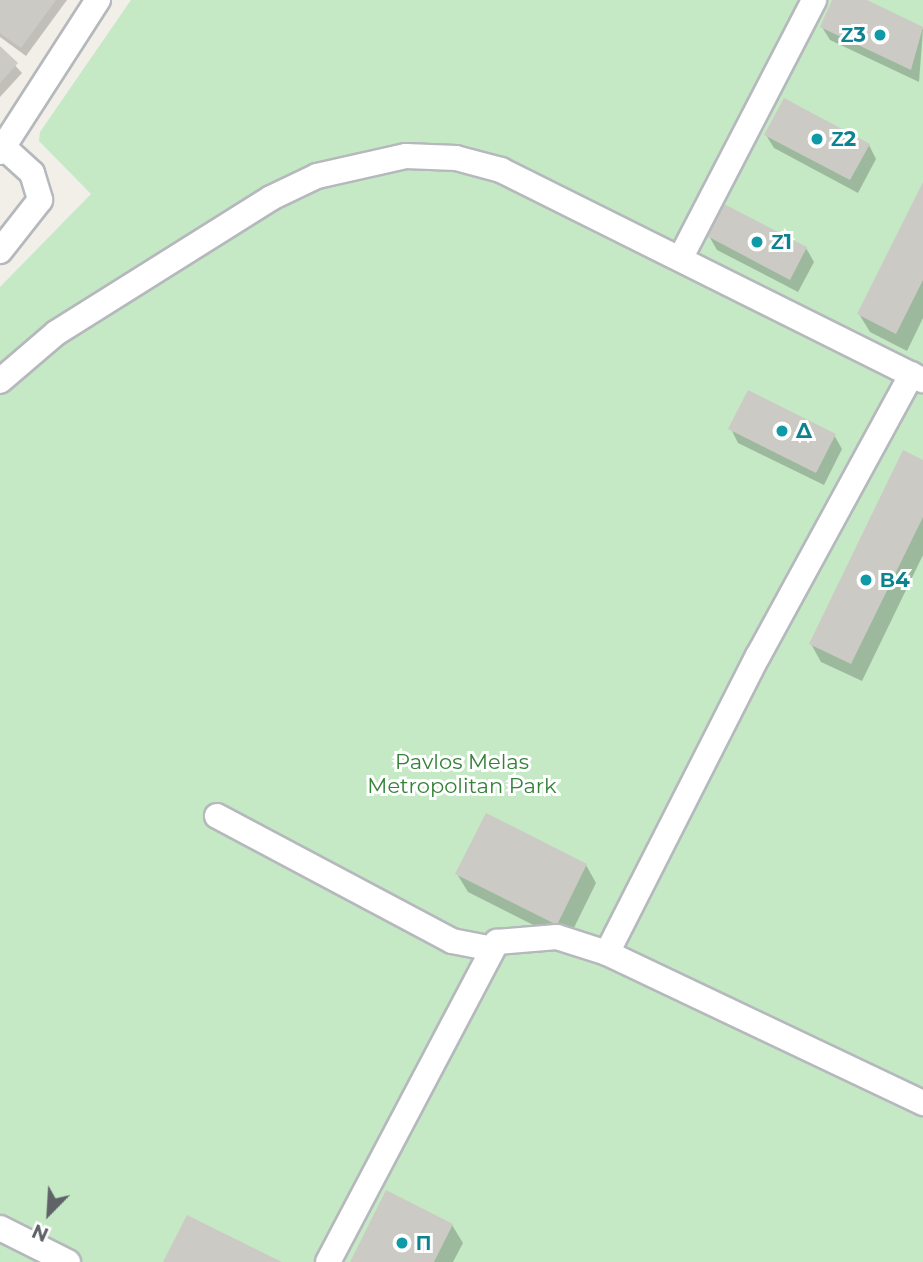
<!DOCTYPE html>
<html>
<head>
<meta charset="utf-8">
<style>
  body { margin:0 }
  #map { position:relative; width:923px; height:1262px; overflow:hidden; background:#f1efe8; font-family:Montserrat,sans-serif }
  div>[style] { position:absolute }
  .green>* { inset:0; background:#c5e8c5 }
  .shadow>* { inset:0; background:#0003 }
  .building>* { inset:0; background:#cccac5 }
  .roads { filter:drop-shadow(2px 0 #b5b8bc) drop-shadow(-2px 0 #b5b8bc) drop-shadow(0 2px #b5b8bc) drop-shadow(0 -2px #b5b8bc) }
  .minor>* { height:24px; margin:-12px; padding:0 12px; transform-origin:12px; border-radius:12px; background:#fff }
  .dots>* { width:19px; height:19px; translate:-50% -50%; box-sizing:border-box; border:4px solid #fff; border-radius:50% }
  span { translate:-50% -50%; white-space:nowrap; text-align:center; line-height:1.15; -webkit-text-stroke:6px #fff; paint-order:stroke }
  .culture-label { font-size:21px; color:#0d838f; font-weight:700 }
  .right { translate:-100% -50%; text-align:right }
  .left { translate:0 -50%; text-align:left }
  .park-label { font-size:21px; color:#348238 }
  .north { position:absolute; left:14px; top:1178px; width:70px; height:70px; -webkit-text-stroke:5px #fff; paint-order:stroke; rotate:204deg; font-size:19px; font-weight:700; line-height:28px; text-align:center; color:#5f6368 }
  .north::after { content:''; display:block; margin:auto; width:24px; height:32px; background:#5f6368; clip-path:polygon(50% 0,100% 100%,50% 72%,0 100%) }
</style>
</head>
<body>
<div id="map">
  <div class="green">
    <div style="clip-path:polygon(131px 0,923px 0,923px 1262px,0 1262px,0 287px,91px 194px,39px 141px,40px 132px)"></div>
  </div>
  <div class="shadow">
    <div style="clip-path:polygon(0 0,67px 0,26px 56px,0 37px)"></div>
    <div style="clip-path:polygon(834px 0,863px 0,923px 29px,919px 82px,830px 40px,822px 27px)"></div>
    <div style="clip-path:polygon(0 49px,22px 73px,0 97px)"></div>
    <div style="clip-path:polygon(766px 135px,869px 145px,876px 159px,858px 193px,774px 148px)"></div>
    <div style="clip-path:polygon(923px 186px,923px 318px,907px 351px,870px 332px,859px 314px)"></div>
    <div style="clip-path:polygon(709px 236px,806px 248px,814px 262px,798px 292px,717px 250px)"></div>
    <div style="clip-path:polygon(731px 429px,834px 435px,842px 449px,824px 485px,738px 443px)"></div>
    <div style="clip-path:polygon(923px 462px,923px 555px,862px 681px,821px 662px,811px 644px)"></div>
    <div style="clip-path:polygon(586px 865px,596px 883px,567px 942px,468px 892px,457px 874px)"></div>
    <div style="clip-path:polygon(452px 1225px,463px 1243px,453px 1262px,352px 1262px)"></div>
  </div>
  <div class="building">
    <div style="clip-path:polygon(0 0,56px 0,21px 48px,0 33px)"></div>
    <div style="clip-path:polygon(832px 0,867px 0,923px 27px,911px 70px,820px 27px)"></div>
    <div style="clip-path:polygon(0 46px,18px 63px,0 83px)"></div>
    <div style="clip-path:polygon(784px 98px,870px 144px,850px 180px,764px 135px)"></div>
    <div style="clip-path:polygon(923px 182px,923px 280px,896px 334px,857px 314px)"></div>
    <div style="clip-path:polygon(724px 204px,807px 247px,790px 280px,707px 236px)"></div>
    <div style="clip-path:polygon(748px 390px,836px 434px,816px 473px,728px 429px)"></div>
    <div style="clip-path:polygon(903px 450px,923px 460px,923px 517px,851px 664px,809px 644px)"></div>
    <div style="clip-path:polygon(486px 813px,587px 864px,557px 925px,455px 874px)"></div>
    <div style="clip-path:polygon(386px 1190px,453px 1224px,434px 1262px,350px 1262px)"></div>
    <div style="clip-path:polygon(187px 1215px,282px 1262px,163px 1262px)"></div>
  </div>
  <div class="roads">
    <div class="minor">
      <div style="left:0;top:144px;width:43px;rotate:42.2deg"></div>
      <div style="left:32px;top:173px;width:28px;rotate:73deg"></div>
      <div style="left:40px;top:200px;width:65px;rotate:128.1deg"></div>
      <div style="left:0;top:152px;width:181px;rotate:-57.2deg"></div>
      <div style="left:681px;top:257px;width:289px;rotate:-62.6deg"></div>
      <div style="left:0;top:381px;width:74px;rotate:-40.6deg"></div>
      <div style="left:56px;top:333px;width:254px;rotate:-32.1deg"></div>
      <div style="left:271px;top:198px;width:51px;rotate:-25.6deg"></div>
      <div style="left:317px;top:176px;width:91px;rotate:-12.7deg"></div>
      <div style="left:406px;top:156px;width:50px;rotate:2.3deg"></div>
      <div style="left:456px;top:158px;width:47px;rotate:14.9deg"></div>
      <div style="left:501px;top:170px;width:471px;rotate:26.5deg"></div>
      <div style="left:217px;top:816px;width:266px;rotate:28deg"></div>
      <div style="left:452px;top:941px;width:38px;rotate:11deg"></div>
      <div style="left:607px;top:953px;width:333px;rotate:-63.1deg"></div>
      <div style="left:758px;top:656px;width:321px;rotate:-61.4deg"></div>
      <div style="left:0;top:1228px;width:76px;rotate:26.6deg"></div>
      <div style="left:328px;top:1262px;width:362px;rotate:-62.2deg"></div>
      <div style="left:497px;top:942px;width:60px;rotate:-4.8deg"></div>
      <div style="left:557px;top:937px;width:52px;rotate:17.7deg"></div>
      <div style="left:607px;top:953px;width:350px;rotate:25.4deg"></div>
    </div>
  </div>
  <div class="dots">
    <div style="left:880px;top:35px;background:#0f9aa8"></div>
    <div style="left:817px;top:139px;background:#0f9aa8"></div>
    <div style="left:757px;top:242px;background:#0f9aa8"></div>
    <div style="left:782px;top:431px;background:#0f9aa8"></div>
    <div style="left:866px;top:580px;background:#0f9aa8"></div>
    <div style="left:402px;top:1243px;background:#0f9aa8"></div>
  </div>
  <div class="culture-label">
    <span class="right" style="left:866px;top:35px">Ζ3</span>
    <span class="left" style="left:831px;top:139px">Ζ2</span>
    <span class="left" style="left:771px;top:242px">Ζ1</span>
    <span class="left" style="left:796px;top:431px">Δ</span>
    <span class="left" style="left:880px;top:580px">Β4</span>
    <span class="left" style="left:416px;top:1243px">Π</span>
  </div>
  <div class="park-label">
    <span style="left:462px;top:774px">Pavlos Melas<br>Metropolitan Park</span>
  </div>
  <div class="north">N</div>
</div>
</body>
</html>
